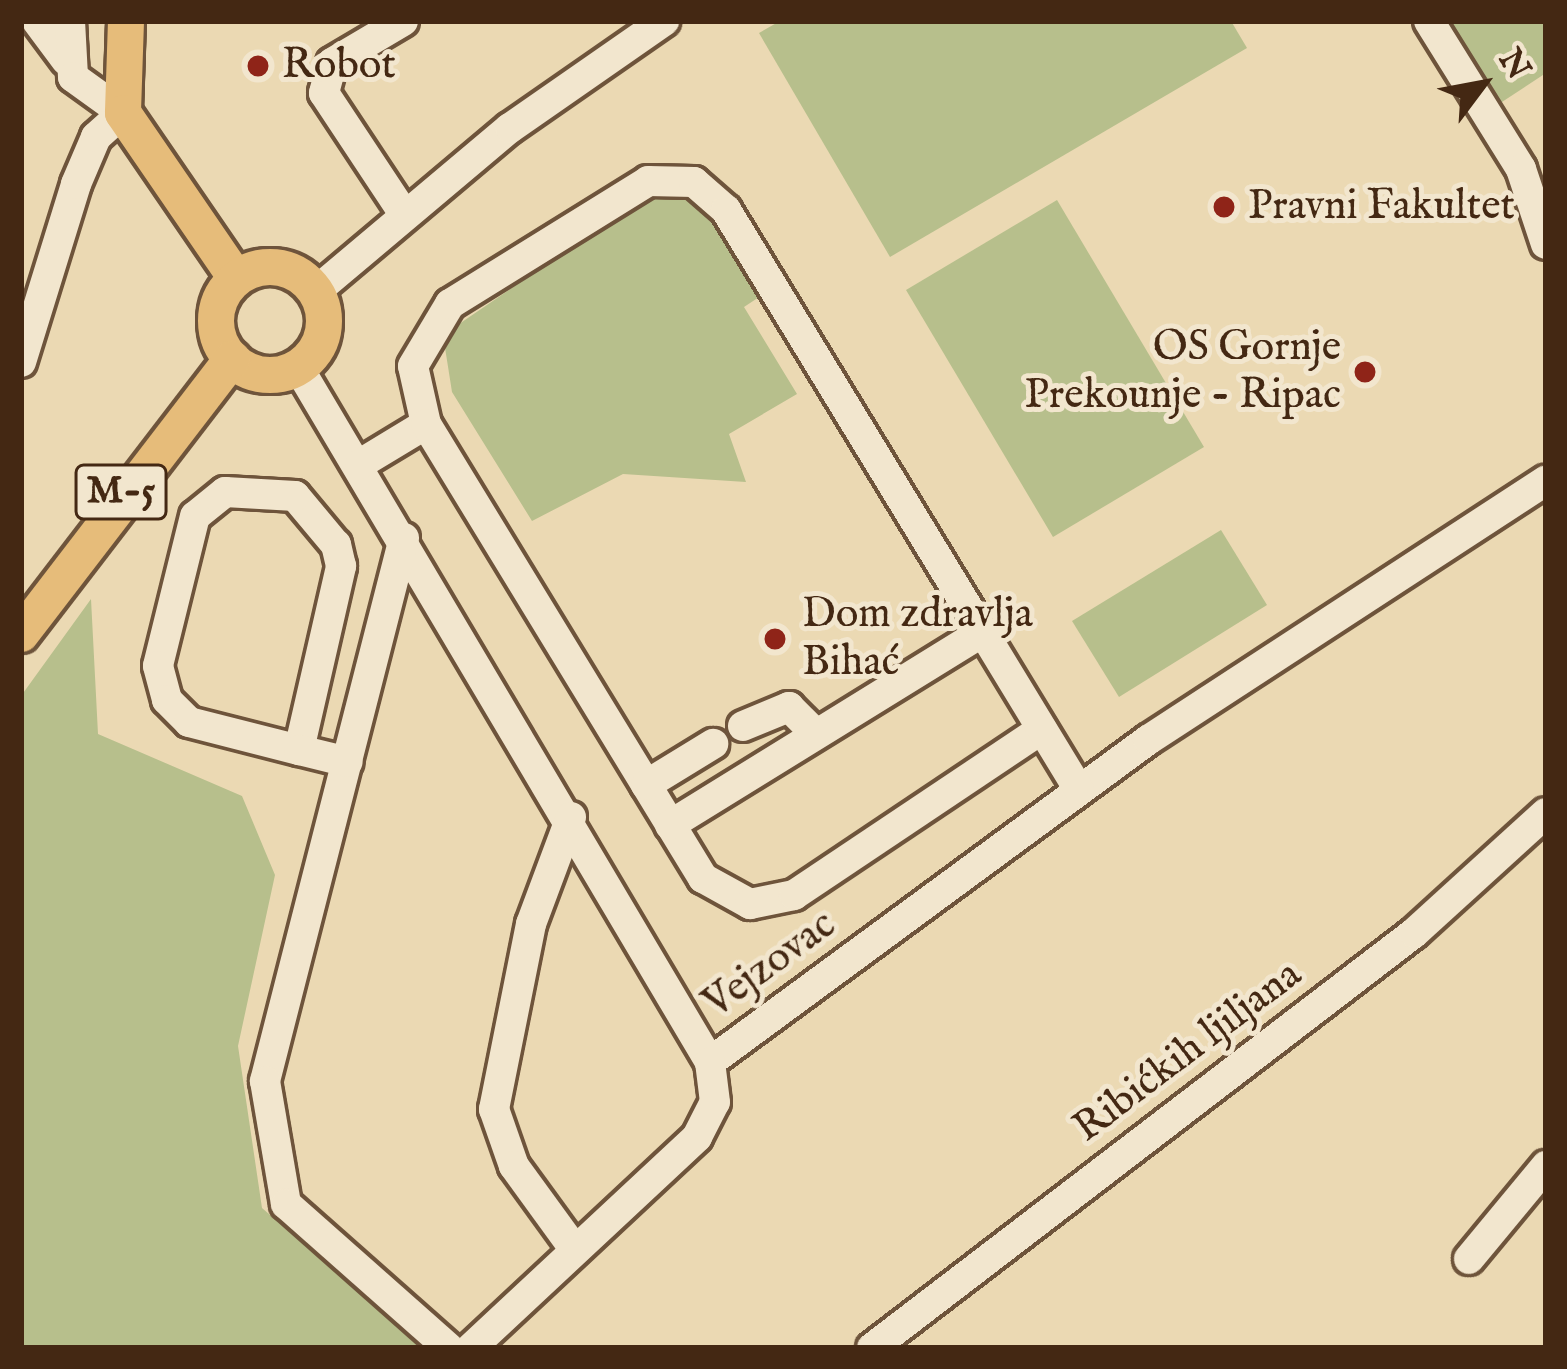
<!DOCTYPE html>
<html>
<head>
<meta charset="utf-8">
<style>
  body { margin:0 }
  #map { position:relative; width:1567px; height:1369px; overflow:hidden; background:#ebd9b3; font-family:"IM FELL English",serif }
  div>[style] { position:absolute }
  .green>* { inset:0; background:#b7bf8c }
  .roads { filter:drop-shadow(3px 0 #6e543b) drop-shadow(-3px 0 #6e543b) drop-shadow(0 3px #6e543b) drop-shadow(0 -3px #6e543b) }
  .minor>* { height:30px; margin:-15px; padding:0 15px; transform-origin:15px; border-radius:15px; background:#f2e6ce }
  .major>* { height:36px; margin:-18px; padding:0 18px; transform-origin:18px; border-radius:18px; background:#e6bc7a }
  .major>.ring { margin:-18px; padding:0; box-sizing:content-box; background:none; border:36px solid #e6bc7a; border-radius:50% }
  .dots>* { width:33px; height:33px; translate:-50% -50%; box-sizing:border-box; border:6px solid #f2e6ce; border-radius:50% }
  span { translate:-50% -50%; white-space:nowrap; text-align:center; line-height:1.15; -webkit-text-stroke:10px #f2e6ce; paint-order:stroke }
  .shield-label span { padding:3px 9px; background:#f2e6ce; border:3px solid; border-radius:9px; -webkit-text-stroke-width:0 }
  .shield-label { font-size:39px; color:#442813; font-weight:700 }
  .poi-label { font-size:42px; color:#442813 }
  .left { translate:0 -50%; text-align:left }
  .right { translate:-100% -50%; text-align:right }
  .street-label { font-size:42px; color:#442813 }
  .frame { position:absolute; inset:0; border:24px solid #442813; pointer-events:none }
  .north { position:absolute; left:1423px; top:24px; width:120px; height:120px; -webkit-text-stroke:9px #f2e6ce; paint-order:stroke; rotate:58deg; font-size:33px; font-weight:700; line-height:48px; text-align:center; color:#442813 }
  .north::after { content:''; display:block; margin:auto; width:42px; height:54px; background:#442813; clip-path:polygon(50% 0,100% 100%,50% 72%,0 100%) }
</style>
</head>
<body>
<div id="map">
  <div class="green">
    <div style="clip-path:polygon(780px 21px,1231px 21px,1247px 48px,890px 257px,759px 33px)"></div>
    <div style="clip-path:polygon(1423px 21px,1546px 21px,1546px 73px,1479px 117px)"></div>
    <div style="clip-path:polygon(671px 179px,694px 182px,774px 287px,744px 307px,797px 394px,729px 434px,746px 482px,623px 474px,532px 521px,452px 392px,443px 335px)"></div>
    <div style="clip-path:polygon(1057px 200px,1204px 447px,1053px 537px,906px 290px)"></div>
    <div style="clip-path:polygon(1221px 530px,1267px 605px,1119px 697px,1072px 621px)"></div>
    <div style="clip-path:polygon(91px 599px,98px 734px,242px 796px,275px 875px,238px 1046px,262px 1208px,424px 1348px,21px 1348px,21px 696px)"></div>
  </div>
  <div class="roads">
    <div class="minor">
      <div style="left:37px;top:21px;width:49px;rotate:53.4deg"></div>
      <div style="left:70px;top:21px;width:56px;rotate:86.9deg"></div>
      <div style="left:73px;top:77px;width:62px;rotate:35.8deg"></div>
      <div style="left:403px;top:21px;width:82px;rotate:149.4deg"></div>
      <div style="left:332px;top:63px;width:31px;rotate:105deg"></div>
      <div style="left:324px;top:93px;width:145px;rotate:56.5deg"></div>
      <div style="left:1429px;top:21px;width:174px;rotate:58.1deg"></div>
      <div style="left:1521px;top:169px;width:79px;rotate:71.6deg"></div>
      <div style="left:315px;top:292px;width:255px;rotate:-40.1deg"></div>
      <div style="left:510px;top:128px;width:188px;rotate:-34.8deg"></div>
      <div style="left:21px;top:362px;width:186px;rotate:-72.8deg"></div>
      <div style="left:76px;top:184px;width:51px;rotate:-66.9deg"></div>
      <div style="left:96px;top:137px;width:36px;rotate:-42deg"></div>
      <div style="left:298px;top:367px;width:808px;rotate:59.34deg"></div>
      <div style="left:710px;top:1062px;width:544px;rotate:-36.32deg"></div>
      <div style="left:1148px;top:740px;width:475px;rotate:-33.1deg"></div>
      <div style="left:426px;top:424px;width:59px;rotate:-102.6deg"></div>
      <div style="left:413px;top:366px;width:72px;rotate:-59.2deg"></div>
      <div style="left:450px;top:304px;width:233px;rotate:-31.8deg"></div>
      <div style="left:648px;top:181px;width:46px;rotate:1.2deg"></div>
      <div style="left:694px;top:182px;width:43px;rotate:41.2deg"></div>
      <div style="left:726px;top:210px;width:494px;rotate:58.7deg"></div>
      <div style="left:360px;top:464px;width:77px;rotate:-31.2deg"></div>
      <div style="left:426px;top:424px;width:532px;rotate:58.61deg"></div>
      <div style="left:703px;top:878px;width:54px;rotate:29deg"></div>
      <div style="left:750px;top:904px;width:45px;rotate:-11.6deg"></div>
      <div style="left:794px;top:895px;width:298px;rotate:-33.8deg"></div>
      <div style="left:404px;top:538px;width:561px;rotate:104.36deg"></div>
      <div style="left:265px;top:1081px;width:125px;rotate:80.3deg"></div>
      <div style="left:286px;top:1204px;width:217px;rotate:41.5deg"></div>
      <div style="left:743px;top:726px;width:50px;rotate:-22.4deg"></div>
      <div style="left:789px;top:707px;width:38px;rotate:45deg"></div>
      <div style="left:299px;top:750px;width:189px;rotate:-77.1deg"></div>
      <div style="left:341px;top:566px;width:22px;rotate:-103deg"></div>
      <div style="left:336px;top:545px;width:64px;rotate:-129.9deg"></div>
      <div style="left:295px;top:496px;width:70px;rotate:-176.7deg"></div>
      <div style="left:225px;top:492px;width:38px;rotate:141deg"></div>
      <div style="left:195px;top:516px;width:154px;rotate:103.9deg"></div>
      <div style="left:158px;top:666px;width:35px;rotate:75deg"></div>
      <div style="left:167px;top:700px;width:31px;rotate:45deg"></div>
      <div style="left:189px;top:722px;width:114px;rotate:14.3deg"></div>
      <div style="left:299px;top:750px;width:50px;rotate:13.8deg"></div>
      <div style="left:646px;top:785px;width:79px;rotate:-31.5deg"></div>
      <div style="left:571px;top:817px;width:114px;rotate:110.5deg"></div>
      <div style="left:531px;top:924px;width:189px;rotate:101.3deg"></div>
      <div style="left:494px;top:1109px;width:60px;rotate:70.7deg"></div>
      <div style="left:514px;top:1166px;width:104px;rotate:54deg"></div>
      <div style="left:670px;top:825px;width:368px;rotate:-31.7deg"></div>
      <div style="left:983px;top:632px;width:185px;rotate:58.7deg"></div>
      <div style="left:1469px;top:1259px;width:121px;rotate:-50.4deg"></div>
      <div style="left:471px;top:1348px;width:309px;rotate:-43deg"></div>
      <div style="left:697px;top:1137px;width:39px;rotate:-63deg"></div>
      <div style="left:715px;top:1102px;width:40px;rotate:-97.1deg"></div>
      <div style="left:872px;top:1348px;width:683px;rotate:-37.44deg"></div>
      <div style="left:1414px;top:933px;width:178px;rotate:-42.3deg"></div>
    </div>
    <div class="major">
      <div style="left:126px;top:21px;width:92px;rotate:91.9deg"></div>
      <div style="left:123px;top:113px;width:200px;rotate:55.6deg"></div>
      <div class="ring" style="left:216px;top:267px;width:72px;height:72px"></div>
      <div style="left:21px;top:634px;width:347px;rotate:-52.5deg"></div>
    </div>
  </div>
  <div class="dots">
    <div style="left:258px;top:66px;background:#8f2418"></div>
    <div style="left:1224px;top:207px;background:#8f2418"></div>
    <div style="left:1365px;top:372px;background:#8f2418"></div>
    <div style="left:775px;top:639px;background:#8f2418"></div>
  </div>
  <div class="shield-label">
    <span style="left:121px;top:492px">M-5</span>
  </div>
  <div class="poi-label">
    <span class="left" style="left:282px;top:66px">Robot</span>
    <span class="left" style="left:1248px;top:207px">Pravni Fakultet</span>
    <span class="right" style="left:1341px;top:372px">OS Gornje<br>Prekounje - Ripac</span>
    <span class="left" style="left:802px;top:639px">Dom zdravlja<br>Bihać</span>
  </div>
  <div class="street-label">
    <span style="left:770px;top:965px;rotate:-36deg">Vejzovac</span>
    <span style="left:1188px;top:1052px;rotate:-37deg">Ribićkih ljiljana</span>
  </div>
  <div class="frame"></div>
  <div class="north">N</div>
</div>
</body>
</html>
